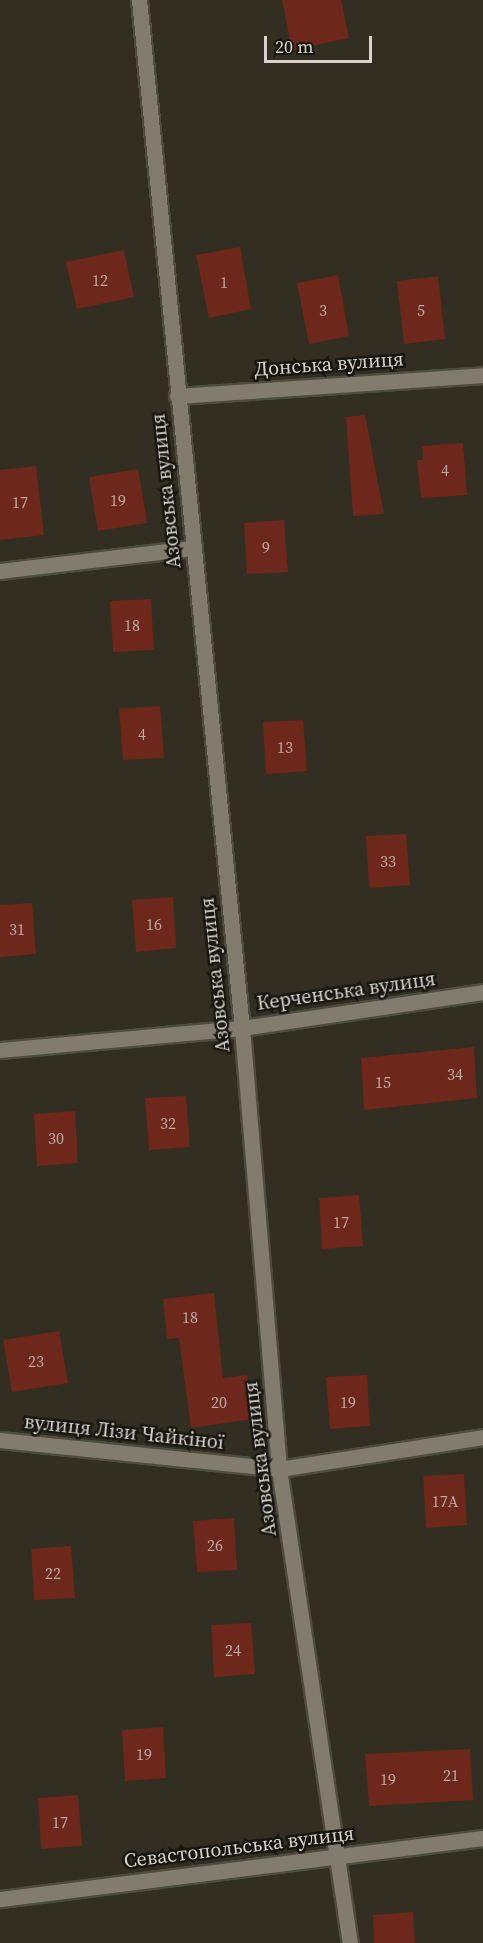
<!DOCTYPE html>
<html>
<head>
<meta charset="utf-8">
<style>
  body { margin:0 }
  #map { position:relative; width:483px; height:1943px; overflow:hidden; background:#322e21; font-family:"Source Serif 4",serif }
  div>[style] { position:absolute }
  .building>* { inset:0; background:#6d281b }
  .roads { filter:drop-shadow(2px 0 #4e4b40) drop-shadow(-2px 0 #4e4b40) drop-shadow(0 2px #4e4b40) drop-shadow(0 -2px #4e4b40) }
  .minor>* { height:15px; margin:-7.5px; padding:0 7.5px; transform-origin:7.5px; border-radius:7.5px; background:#817c6d }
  span { translate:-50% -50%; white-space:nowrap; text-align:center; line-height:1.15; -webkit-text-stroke:5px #181610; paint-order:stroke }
  .number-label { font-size:16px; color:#bba89f }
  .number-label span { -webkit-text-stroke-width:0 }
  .street-label { font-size:20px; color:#d5d3cb }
  .scale { position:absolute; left:264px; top:36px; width:108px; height:27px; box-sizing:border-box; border:3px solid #d5d3cb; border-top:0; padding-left:8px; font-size:18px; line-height:21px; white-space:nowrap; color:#d5d3cb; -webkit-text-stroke:4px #181610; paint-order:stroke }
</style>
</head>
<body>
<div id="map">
  <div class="building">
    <div style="clip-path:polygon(282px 0,341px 0,349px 38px,292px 50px)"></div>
    <div style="clip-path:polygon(240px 247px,251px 309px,209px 318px,196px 255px)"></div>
    <div style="clip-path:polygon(124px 250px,134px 297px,77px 309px,66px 262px)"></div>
    <div style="clip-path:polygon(338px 275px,349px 336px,309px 344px,297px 283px)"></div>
    <div style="clip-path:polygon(438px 276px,445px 339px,404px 344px,397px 281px)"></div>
    <div style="clip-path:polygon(365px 415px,384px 514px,353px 516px,346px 417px)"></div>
    <div style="clip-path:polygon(463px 443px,467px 495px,421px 498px,417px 460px,423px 460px,422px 446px)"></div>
    <div style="clip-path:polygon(36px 466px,44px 535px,0 540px,0 470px)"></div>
    <div style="clip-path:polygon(138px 469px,147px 523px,98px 531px,89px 477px)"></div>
    <div style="clip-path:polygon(284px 520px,288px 572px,247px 574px,244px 523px)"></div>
    <div style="clip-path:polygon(151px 599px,154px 650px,113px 652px,110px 601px)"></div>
    <div style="clip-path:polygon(160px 706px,164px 758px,123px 760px,119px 709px)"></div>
    <div style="clip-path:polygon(303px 720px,307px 771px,266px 774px,263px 722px)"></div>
    <div style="clip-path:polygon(406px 834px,410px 885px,369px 888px,366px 836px)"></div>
    <div style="clip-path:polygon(173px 897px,176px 948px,136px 952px,132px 900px)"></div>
    <div style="clip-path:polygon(32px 903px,36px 954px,0 957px,0 905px)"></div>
    <div style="clip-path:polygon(474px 1047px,477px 1098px,364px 1110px,361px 1058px)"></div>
    <div style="clip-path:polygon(186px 1096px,190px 1147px,149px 1150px,145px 1098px)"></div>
    <div style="clip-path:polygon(75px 1111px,78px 1163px,37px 1166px,34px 1114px)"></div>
    <div style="clip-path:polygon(359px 1195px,363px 1246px,322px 1249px,319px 1198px)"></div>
    <div style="clip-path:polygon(214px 1293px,223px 1378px,247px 1375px,253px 1419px,191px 1428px,179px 1338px,167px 1339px,163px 1299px)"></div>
    <div style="clip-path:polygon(59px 1331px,68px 1383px,12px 1392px,3px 1340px)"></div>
    <div style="clip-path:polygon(367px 1375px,370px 1426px,330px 1429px,326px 1377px)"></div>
    <div style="clip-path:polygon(464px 1474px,467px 1525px,426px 1528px,423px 1476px)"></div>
    <div style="clip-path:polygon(234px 1518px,237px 1570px,197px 1572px,193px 1521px)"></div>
    <div style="clip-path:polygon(71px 1546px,75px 1598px,34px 1600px,31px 1549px)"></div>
    <div style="clip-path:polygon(251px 1623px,255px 1674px,214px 1677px,211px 1625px)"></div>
    <div style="clip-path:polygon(163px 1727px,166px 1778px,125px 1781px,122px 1730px)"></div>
    <div style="clip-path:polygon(470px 1749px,473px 1800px,369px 1806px,365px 1754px)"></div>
    <div style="clip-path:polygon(78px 1795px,82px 1846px,41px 1849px,38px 1798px)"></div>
    <div style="clip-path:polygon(413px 1912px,415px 1943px,374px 1943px,373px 1915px)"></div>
  </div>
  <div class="roads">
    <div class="minor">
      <div style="left:139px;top:0;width:1033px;rotate:84.28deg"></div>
      <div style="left:242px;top:1028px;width:443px;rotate:85.2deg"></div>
      <div style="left:279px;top:1469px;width:479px;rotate:81.5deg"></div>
      <div style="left:177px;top:396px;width:307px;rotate:-3.9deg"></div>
      <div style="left:0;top:571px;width:193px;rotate:-6.8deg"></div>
      <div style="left:0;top:1050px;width:243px;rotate:-5.2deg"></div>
      <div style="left:242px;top:1028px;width:244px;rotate:-8.5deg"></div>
      <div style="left:0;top:1440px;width:281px;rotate:5.9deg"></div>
      <div style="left:279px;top:1469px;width:206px;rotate:-8.9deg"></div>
      <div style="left:0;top:1899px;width:487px;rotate:-7.2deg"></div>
    </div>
  </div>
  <div class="number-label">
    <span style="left:100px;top:280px">12</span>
    <span style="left:224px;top:282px">1</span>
    <span style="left:323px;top:310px">3</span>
    <span style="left:421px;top:310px">5</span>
    <span style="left:445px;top:470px">4</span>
    <span style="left:118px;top:500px">19</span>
    <span style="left:20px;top:502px">17</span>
    <span style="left:266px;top:547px">9</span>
    <span style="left:132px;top:625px">18</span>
    <span style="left:142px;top:734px">4</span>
    <span style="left:285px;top:747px">13</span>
    <span style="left:388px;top:861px">33</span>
    <span style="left:154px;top:924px">16</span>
    <span style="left:17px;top:929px">31</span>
    <span style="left:455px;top:1074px">34</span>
    <span style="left:383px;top:1082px">15</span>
    <span style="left:168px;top:1123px">32</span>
    <span style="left:56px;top:1138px">30</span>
    <span style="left:341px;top:1222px">17</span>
    <span style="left:190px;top:1317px">18</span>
    <span style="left:36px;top:1361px">23</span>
    <span style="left:219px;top:1402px">20</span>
    <span style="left:348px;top:1402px">19</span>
    <span style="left:445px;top:1501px">17А</span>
    <span style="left:215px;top:1545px">26</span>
    <span style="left:53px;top:1573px">22</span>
    <span style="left:233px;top:1650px">24</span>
    <span style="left:144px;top:1754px">19</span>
    <span style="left:451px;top:1775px">21</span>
    <span style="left:388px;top:1779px">19</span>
    <span style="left:60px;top:1822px">17</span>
  </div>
  <div class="street-label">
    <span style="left:329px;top:364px;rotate:-4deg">Донська вулиця</span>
    <span style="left:166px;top:491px;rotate:-96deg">Азовська вулиця</span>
    <span style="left:215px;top:975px;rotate:-96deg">Азовська вулиця</span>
    <span style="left:346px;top:991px;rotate:-8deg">Керченська вулиця</span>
    <span style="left:124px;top:1432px;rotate:6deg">вулиця Лізи Чайкіної</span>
    <span style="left:260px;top:1459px;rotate:-97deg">Азовська вулиця</span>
    <span style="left:239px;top:1847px;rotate:-7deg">Севастопольська вулиця</span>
  </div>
  <div class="scale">20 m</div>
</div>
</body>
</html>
